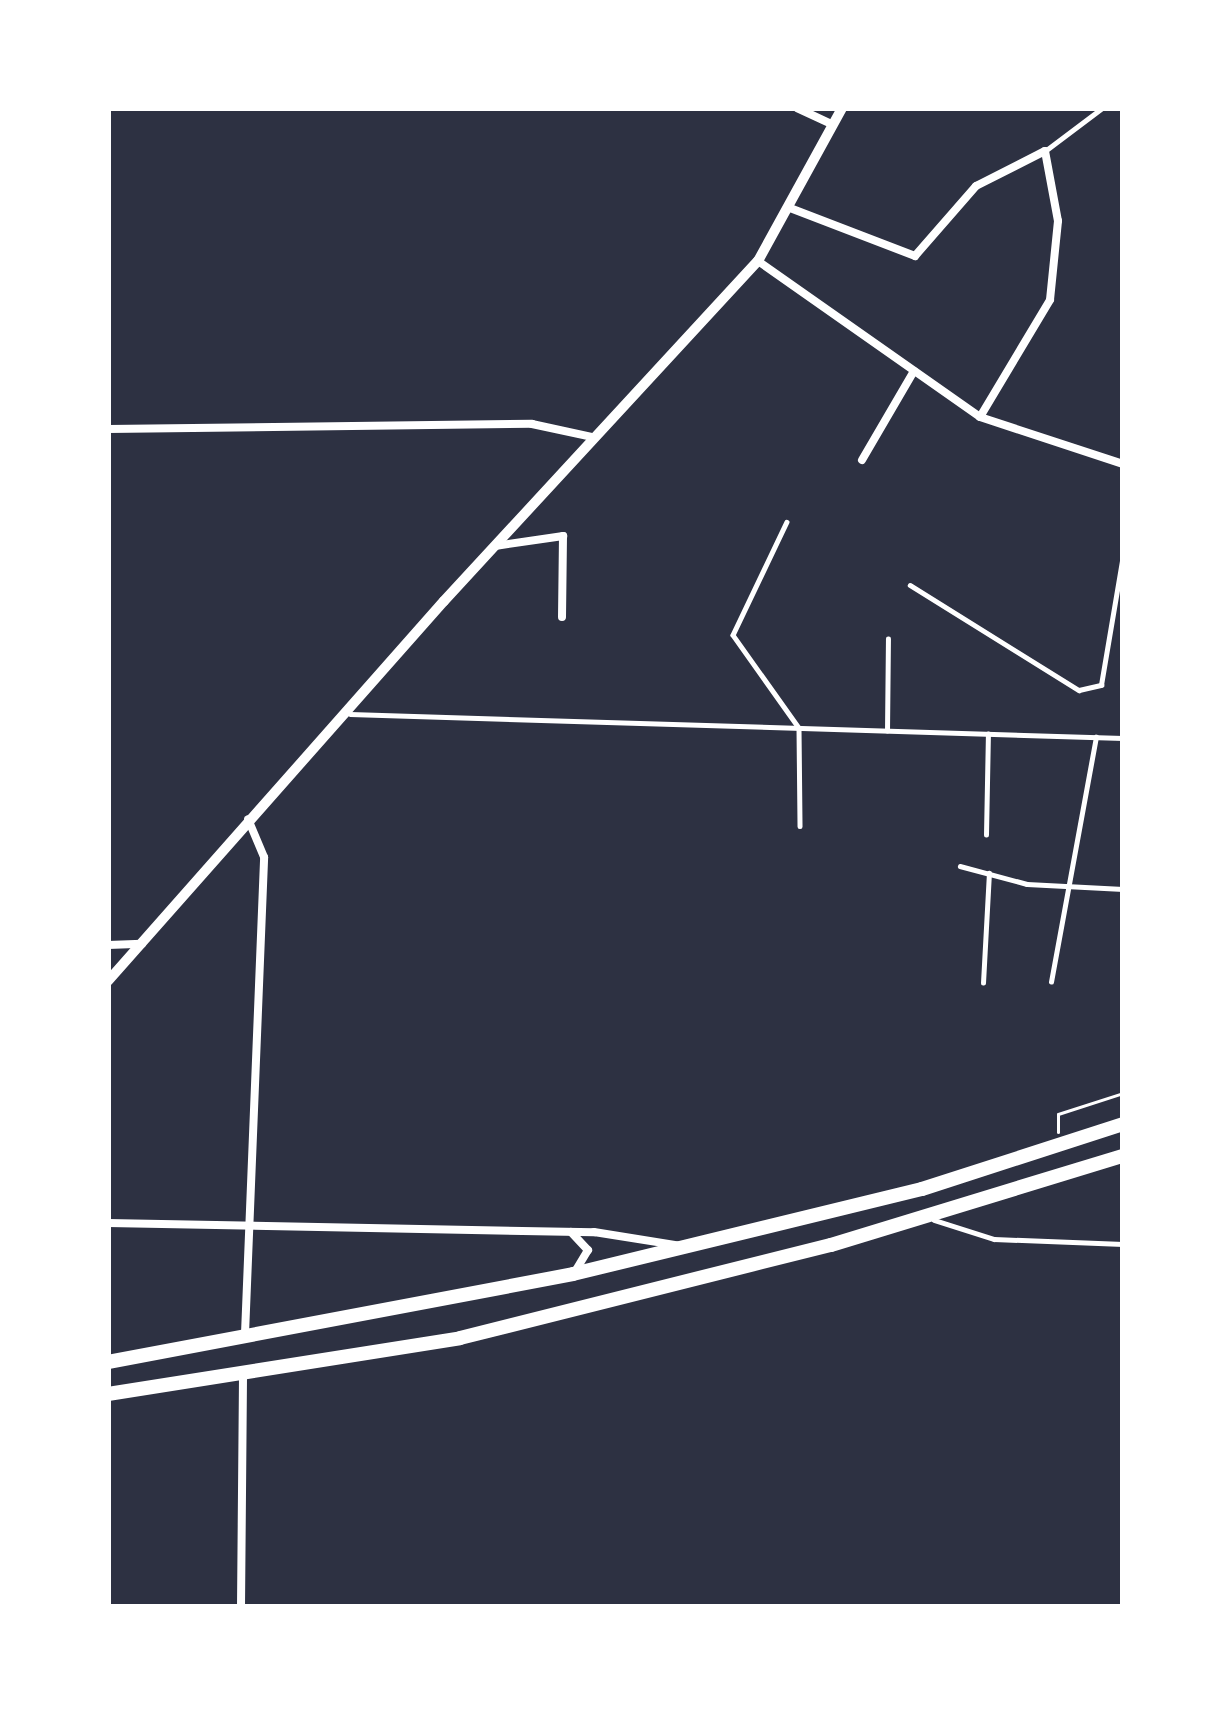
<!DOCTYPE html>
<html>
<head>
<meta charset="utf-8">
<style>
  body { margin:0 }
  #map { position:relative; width:1231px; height:1715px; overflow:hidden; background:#2d3142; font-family:"PT Sans",sans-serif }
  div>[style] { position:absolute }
  .path>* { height:3px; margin:-1.5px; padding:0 1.5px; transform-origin:1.5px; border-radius:1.5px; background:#fff }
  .service>* { height:4.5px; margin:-2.25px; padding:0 2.25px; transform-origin:2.25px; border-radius:2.25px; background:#fff }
  .minor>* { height:8px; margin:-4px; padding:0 4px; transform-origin:4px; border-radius:4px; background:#fff }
  .tertiary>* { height:10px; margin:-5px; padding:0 5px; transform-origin:5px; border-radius:5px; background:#fff }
  .primary>* { height:14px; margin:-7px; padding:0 7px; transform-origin:7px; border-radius:7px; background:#fff }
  span { translate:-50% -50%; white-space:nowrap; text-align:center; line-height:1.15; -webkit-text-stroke:10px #fff; paint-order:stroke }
  .frame { position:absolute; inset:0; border:111px solid #fff; pointer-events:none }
</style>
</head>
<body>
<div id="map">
  <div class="path">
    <div style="left:1058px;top:1132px;width:18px;rotate:-90deg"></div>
    <div style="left:1058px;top:1114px;width:68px;rotate:-17.9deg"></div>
  </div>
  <div class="service">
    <div style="left:1045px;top:151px;width:71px;rotate:-37deg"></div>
    <div style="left:787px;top:522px;width:125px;rotate:115.5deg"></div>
    <div style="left:733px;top:635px;width:114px;rotate:54.6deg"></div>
    <div style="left:799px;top:728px;width:98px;rotate:89.4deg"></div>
    <div style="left:910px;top:585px;width:199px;rotate:31.9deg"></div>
    <div style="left:1079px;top:690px;width:23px;rotate:-13deg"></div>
    <div style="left:1101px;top:685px;width:132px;rotate:-80.4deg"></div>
    <div style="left:350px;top:714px;width:773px;rotate:1.78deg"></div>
    <div style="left:887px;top:731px;width:92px;rotate:-89.4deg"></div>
    <div style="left:986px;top:835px;width:101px;rotate:-88.9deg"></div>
    <div style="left:960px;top:866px;width:69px;rotate:15deg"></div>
    <div style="left:1027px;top:884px;width:96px;rotate:3deg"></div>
    <div style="left:1051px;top:982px;width:249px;rotate:-79.6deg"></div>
    <div style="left:983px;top:983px;width:110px;rotate:-86.9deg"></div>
    <div style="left:934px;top:1220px;width:63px;rotate:17.6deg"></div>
    <div style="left:994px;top:1239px;width:129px;rotate:2.2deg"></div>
  </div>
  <div class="minor">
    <div style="left:797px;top:108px;width:40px;rotate:25deg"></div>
    <div style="left:790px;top:208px;width:134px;rotate:21deg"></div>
    <div style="left:915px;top:256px;width:93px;rotate:-48.9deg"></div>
    <div style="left:976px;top:186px;width:77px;rotate:-26.9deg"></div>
    <div style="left:1045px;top:151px;width:71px;rotate:79.5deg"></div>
    <div style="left:1058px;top:221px;width:79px;rotate:95.8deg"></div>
    <div style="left:1050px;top:300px;width:136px;rotate:120.9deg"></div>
    <div style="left:758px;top:261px;width:271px;rotate:35.1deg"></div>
    <div style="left:980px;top:417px;width:151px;rotate:18.2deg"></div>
    <div style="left:108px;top:429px;width:424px;rotate:-0.7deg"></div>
    <div style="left:532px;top:424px;width:61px;rotate:12.2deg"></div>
    <div style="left:862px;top:460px;width:103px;rotate:-59.7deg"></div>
    <div style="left:495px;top:546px;width:69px;rotate:-8.4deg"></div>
    <div style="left:563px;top:536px;width:81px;rotate:90.7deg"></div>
    <div style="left:108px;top:945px;width:34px;rotate:-2deg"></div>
    <div style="left:108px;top:1223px;width:486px;rotate:1.1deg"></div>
    <div style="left:594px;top:1232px;width:88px;rotate:9.1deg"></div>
    <div style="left:571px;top:1232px;width:25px;rotate:47deg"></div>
    <div style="left:588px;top:1250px;width:23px;rotate:121deg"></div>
    <div style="left:245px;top:1334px;width:477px;rotate:-87.7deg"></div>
    <div style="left:264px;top:857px;width:41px;rotate:-112.8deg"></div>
    <div style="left:241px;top:1607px;width:230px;rotate:-89.5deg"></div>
  </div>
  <div class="tertiary">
    <div style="left:108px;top:981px;width:507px;rotate:-48.52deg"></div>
    <div style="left:444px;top:601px;width:463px;rotate:-47.3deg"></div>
    <div style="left:758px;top:261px;width:175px;rotate:-61.2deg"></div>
  </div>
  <div class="primary">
    <div style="left:108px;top:1362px;width:473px;rotate:-10.7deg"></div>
    <div style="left:573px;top:1274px;width:359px;rotate:-13.7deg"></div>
    <div style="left:922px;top:1189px;width:211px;rotate:-17.9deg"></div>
    <div style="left:108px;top:1394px;width:356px;rotate:-9deg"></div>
    <div style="left:460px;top:1338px;width:382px;rotate:-14.1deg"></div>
    <div style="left:831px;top:1245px;width:305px;rotate:-17deg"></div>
  </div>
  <div class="frame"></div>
</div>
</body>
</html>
